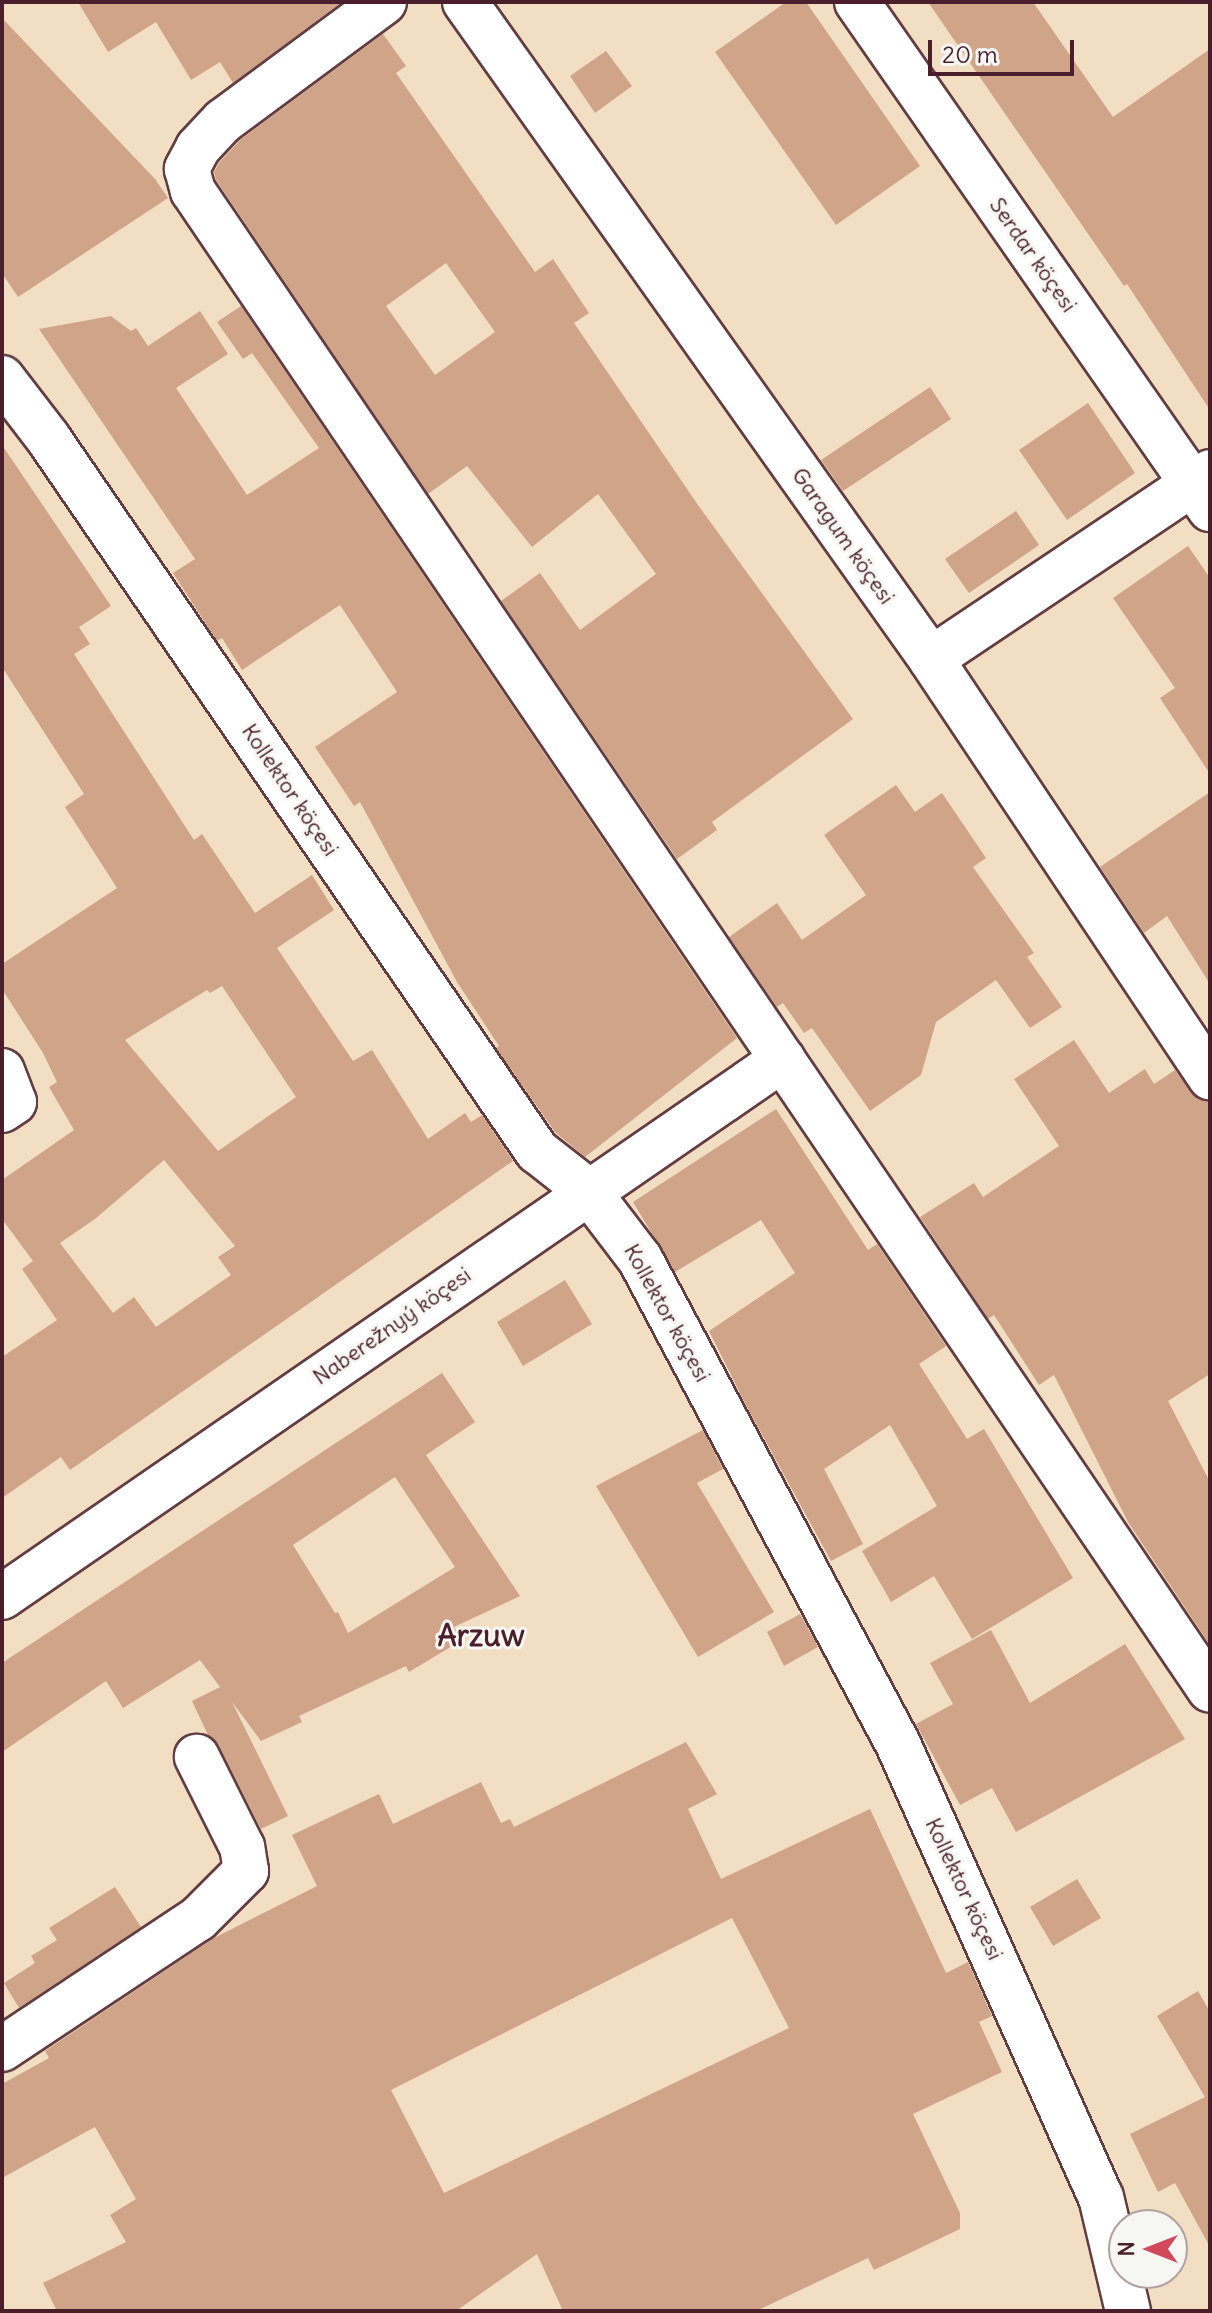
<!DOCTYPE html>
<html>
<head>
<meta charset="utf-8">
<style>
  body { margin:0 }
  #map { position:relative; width:1212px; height:2313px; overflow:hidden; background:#f2dfc3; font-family:Delius,sans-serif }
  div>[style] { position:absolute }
  .building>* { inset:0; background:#cfa489 }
  .roads { filter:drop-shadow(2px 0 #633c42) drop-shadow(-2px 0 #633c42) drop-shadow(0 2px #633c42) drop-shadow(0 -2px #633c42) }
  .minor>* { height:44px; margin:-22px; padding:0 22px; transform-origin:22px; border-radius:22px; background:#fff }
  span { translate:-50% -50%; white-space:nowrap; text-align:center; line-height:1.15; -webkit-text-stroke:6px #f6f6f2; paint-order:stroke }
  .street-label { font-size:22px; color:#4a1f2b }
  .district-label { font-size:30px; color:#4a1f2b; font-weight:700 }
  .frame { position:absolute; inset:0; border:4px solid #4a1f2b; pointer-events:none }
  .north { position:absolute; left:1108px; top:2209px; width:80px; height:80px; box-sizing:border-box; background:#f6f6f2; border:2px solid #b1a0a2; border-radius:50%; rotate:270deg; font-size:22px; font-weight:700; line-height:32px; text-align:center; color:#4a1f2b }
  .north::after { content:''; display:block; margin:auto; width:28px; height:36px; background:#d1495b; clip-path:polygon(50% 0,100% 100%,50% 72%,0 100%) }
  .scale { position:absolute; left:928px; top:40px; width:146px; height:36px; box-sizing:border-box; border:4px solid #4a1f2b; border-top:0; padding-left:10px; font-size:24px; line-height:28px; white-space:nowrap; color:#4a1f2b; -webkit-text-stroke:6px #f6f6f2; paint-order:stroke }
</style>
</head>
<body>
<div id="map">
  <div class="building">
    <div style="clip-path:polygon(78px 2px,342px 2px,233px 83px,220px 62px,191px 80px,156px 22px,108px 52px)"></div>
    <div style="clip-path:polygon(786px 2px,806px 2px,920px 166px,836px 225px,715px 52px)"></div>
    <div style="clip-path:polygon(928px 2px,1033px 2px,1113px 117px,1210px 49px,1210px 410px,1127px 284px,1124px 286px)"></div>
    <div style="clip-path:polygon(2px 18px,155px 179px,168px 198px,18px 297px,2px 273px)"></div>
    <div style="clip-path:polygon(evenodd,383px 34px,406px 66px,396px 73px,535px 272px,553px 259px,589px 313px,574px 323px,698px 505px,853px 719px,712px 822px,717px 830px,677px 859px,501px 601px,540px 573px,580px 630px,656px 574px,598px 494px,532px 547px,467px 466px,428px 494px,216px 180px,214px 172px,219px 163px,240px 140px,383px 34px,446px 263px,495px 332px,435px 375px,386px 306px,446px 263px)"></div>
    <div style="clip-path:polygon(606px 51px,632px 86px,595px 113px,570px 76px)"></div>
    <div style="clip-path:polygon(241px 306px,737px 1038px,585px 1157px,555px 1132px,496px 1048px,499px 1046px,457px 982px,360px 802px,354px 806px,315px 747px,397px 692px,340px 605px,242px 670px,222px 638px,217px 641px,173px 573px,195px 559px,39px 329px,111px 316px,131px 331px,136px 328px,148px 346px,200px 311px,228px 354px,176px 388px,247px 495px,319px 448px,252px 353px,243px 359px,217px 322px)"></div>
    <div style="clip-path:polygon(930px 387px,951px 419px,843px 491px,821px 460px)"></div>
    <div style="clip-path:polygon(1088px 403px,1135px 473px,1067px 520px,1019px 450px)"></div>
    <div style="clip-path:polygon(evenodd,2px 445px,111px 606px,79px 627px,90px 644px,74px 654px,194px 840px,202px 834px,255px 913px,312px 875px,334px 910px,277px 948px,353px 1061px,372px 1050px,428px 1139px,465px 1113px,471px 1122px,482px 1115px,513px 1161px,70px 1470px,61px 1457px,2px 1498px,2px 1357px,57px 1320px,22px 1269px,33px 1261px,2px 1219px,2px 1180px,74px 1130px,49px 1087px,57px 1082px,43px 1053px,2px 989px,2px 964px,117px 888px,65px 807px,84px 794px,2px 667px,2px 445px,222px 986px,296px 1097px,218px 1151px,125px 1040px,207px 990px,210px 993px,222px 986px,2px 445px,164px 1160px,235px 1246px,218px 1257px,231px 1275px,156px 1327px,134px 1297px,113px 1313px,60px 1243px,95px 1219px,164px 1160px)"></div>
    <div style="clip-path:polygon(1016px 511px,1039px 545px,969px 593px,945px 559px)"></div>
    <div style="clip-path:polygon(1188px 546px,1210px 578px,1210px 774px,1160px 698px,1175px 688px,1113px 598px)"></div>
    <div style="clip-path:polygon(896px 785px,915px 812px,942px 793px,986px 858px,973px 867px,1034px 953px,1027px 957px,1062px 1007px,1030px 1028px,996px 980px,936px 1022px,921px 1075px,870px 1111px,812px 1028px,804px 1033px,783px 1003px,777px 1007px,729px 937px,777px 903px,802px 940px,866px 895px,824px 835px)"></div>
    <div style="clip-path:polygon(1210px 792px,1210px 984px,1167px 916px,1144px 933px,1100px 867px)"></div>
    <div style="clip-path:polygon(1074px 1040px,1109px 1093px,1145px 1069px,1154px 1084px,1175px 1070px,1190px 1091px,1198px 1099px,1210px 1102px,1210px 1374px,1168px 1401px,1210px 1482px,1210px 1645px,1128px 1522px,1054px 1375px,1039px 1385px,994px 1315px,988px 1319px,920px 1217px,974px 1183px,983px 1197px,1059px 1146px,1014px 1079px)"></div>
    <div style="clip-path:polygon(776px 1109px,868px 1250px,877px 1244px,946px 1346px,919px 1364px,967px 1439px,984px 1429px,1073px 1578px,972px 1639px,934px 1576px,891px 1602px,862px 1551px,937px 1506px,890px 1425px,824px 1469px,863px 1544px,831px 1561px,747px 1407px,709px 1331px,795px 1273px,761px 1220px,675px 1272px,633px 1202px)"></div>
    <div style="clip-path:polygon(565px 1280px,592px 1324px,523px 1366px,497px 1322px)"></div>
    <div style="clip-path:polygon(evenodd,442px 1373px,475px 1422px,426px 1455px,520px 1596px,454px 1627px,462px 1640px,409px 1672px,406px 1666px,299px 1716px,302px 1722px,261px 1741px,232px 1702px,288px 1816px,261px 1829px,219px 1746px,208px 1735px,192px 1701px,220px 1687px,200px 1660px,123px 1708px,106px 1681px,2px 1752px,2px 1663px,442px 1373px,395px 1477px,455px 1567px,348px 1633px,338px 1612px,335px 1613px,293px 1545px,395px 1477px)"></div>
    <div style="clip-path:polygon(703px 1430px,723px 1469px,697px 1483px,774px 1612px,698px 1657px,596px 1486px)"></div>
    <div style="clip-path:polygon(800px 1614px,818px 1647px,784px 1666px,767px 1632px)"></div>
    <div style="clip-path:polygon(991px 1630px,1030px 1703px,1125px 1644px,1185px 1739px,1016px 1832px,992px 1788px,960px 1805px,916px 1724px,953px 1704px,930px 1663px)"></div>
    <div style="clip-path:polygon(evenodd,686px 1742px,717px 1794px,688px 1809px,721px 1879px,870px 1809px,946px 1973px,968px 1962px,992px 2016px,979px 2022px,1002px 2072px,913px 2114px,960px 2213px,960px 2229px,874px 2270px,868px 2258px,756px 2311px,563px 2311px,537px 2254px,456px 2311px,57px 2311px,43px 2283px,126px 2242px,110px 2215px,136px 2199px,95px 2127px,2px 2178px,2px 2084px,49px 2058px,45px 2051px,214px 1938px,317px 1886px,292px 1835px,379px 1794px,393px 1824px,481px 1782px,501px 1823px,510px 1819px,514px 1827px,686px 1742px,732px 1918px,789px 2028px,444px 2193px,391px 2090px,732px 1918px)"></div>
    <div style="clip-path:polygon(1077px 1879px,1101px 1918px,1053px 1946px,1030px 1907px)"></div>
    <div style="clip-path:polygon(115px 1887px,141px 1927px,19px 2008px,4px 1983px,35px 1963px,31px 1956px,57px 1940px,49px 1928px)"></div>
    <div style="clip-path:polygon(1198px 1991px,1210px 2012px,1210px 2247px,1175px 2183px,1158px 2192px,1130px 2134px,1205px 2097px,1157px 2016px)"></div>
  </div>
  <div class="roads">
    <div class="minor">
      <div style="left:384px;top:2px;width:200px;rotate:143.5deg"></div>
      <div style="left:223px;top:121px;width:37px;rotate:133deg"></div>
      <div style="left:198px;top:148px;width:24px;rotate:118deg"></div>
      <div style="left:187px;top:169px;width:23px;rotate:75deg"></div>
      <div style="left:193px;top:191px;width:1811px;rotate:55.84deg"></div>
      <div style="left:465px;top:2px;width:805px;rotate:54.65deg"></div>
      <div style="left:931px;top:659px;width:503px;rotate:56.28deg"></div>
      <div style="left:857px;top:2px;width:618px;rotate:55.15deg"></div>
      <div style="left:2px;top:378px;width:76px;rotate:52.5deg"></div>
      <div style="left:48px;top:438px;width:865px;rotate:55.56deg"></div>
      <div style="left:537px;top:1151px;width:65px;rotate:38.1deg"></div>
      <div style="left:588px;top:1191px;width:86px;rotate:52.6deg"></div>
      <div style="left:640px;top:1259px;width:549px;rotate:61.99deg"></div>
      <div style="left:898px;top:1744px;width:496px;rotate:65.9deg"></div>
      <div style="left:1101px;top:2197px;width:117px;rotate:76.7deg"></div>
      <div style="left:931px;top:659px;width:336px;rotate:-33.8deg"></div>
      <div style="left:2px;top:1071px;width:33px;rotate:69deg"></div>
      <div style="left:14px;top:1102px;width:14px;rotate:146deg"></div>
      <div style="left:2px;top:1597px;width:948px;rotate:-34.56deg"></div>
      <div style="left:2px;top:2049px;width:235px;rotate:-33.6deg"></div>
      <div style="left:198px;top:1919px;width:68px;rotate:-45deg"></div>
      <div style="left:246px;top:1871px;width:24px;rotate:-99deg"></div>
      <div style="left:242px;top:1847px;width:101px;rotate:-116.6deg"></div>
    </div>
  </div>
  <div class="street-label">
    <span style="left:1033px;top:255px;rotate:55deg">Serdar köçesi</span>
    <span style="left:843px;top:536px;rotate:55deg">Garagum köçesi</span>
    <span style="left:290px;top:790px;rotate:56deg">Kollektor köçesi</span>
    <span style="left:667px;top:1313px;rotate:61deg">Kollektor köçesi</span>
    <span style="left:392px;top:1326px;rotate:-35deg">Naberežnyý köçesi</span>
    <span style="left:964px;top:1889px;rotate:65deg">Kollektor köçesi</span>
  </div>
  <div class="district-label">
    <span style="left:481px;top:1635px">Arzuw</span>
  </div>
  <div class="frame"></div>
  <div class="north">N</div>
  <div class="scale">20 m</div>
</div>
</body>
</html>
